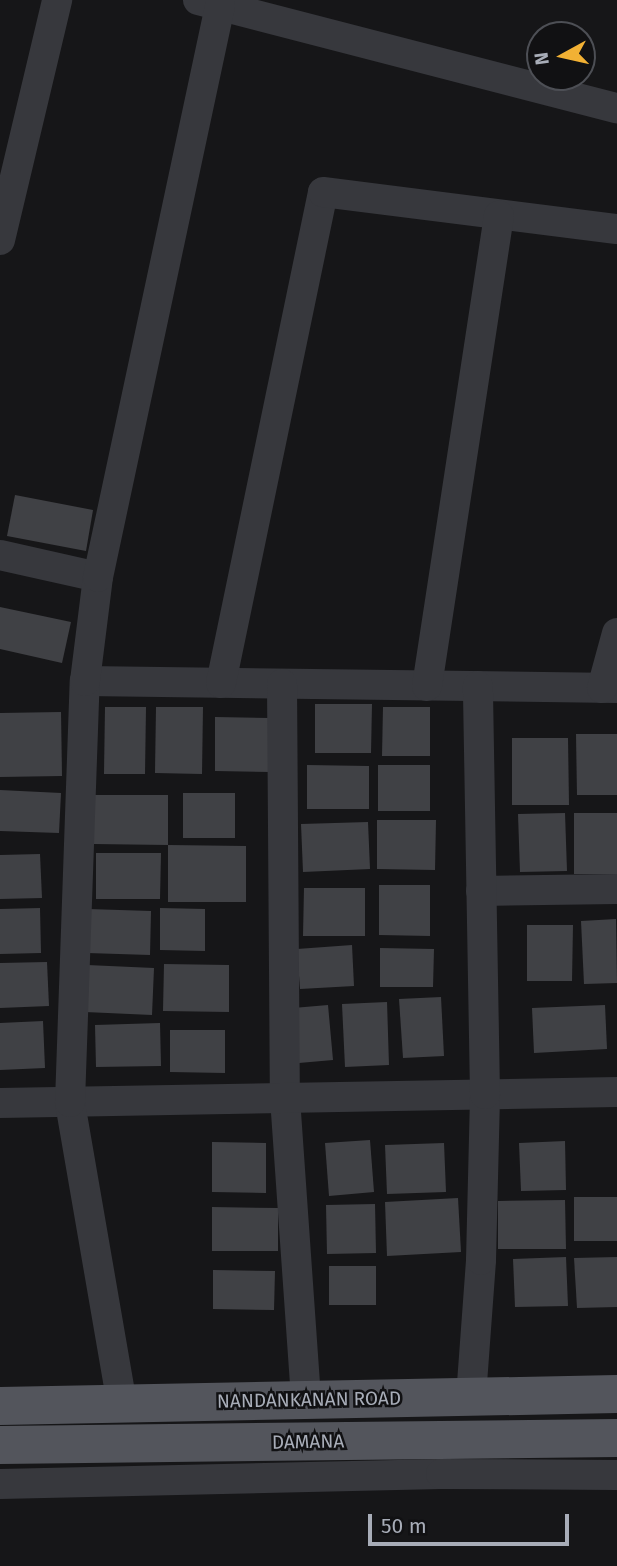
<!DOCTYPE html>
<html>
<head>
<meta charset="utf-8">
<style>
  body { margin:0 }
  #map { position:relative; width:617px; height:1566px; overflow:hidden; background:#161618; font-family:"Fira Sans",sans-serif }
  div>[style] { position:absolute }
  .building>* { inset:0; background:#404145 }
  .street>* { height:30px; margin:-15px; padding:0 15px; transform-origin:15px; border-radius:15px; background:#37383d }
  .primary>* { height:38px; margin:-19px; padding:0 19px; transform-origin:19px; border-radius:19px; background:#53555c }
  span { translate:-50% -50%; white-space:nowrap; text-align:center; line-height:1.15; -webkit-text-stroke:5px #111113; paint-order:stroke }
  .street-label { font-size:19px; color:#a8adb8 }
  .north { position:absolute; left:526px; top:21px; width:70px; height:70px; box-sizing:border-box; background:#111113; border:2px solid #4d4f55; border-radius:50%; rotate:262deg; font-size:19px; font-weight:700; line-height:28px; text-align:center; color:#a8adb8 }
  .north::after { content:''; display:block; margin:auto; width:24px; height:32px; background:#f2b134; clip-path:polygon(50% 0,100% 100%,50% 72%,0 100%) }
  .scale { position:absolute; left:368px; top:1514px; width:201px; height:32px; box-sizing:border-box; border:4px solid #a8adb8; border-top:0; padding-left:9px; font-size:21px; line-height:24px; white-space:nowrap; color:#a8adb8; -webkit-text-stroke:5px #111113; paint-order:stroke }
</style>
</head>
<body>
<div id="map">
  <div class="building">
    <div style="clip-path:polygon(15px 495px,93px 510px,86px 551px,7px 536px)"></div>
    <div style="clip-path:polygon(0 607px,71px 622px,62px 663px,0 649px)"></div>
    <div style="clip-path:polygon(315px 704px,372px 704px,371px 753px,315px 753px)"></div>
    <div style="clip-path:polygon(105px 707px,146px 707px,145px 774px,104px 774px)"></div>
    <div style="clip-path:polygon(156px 707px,203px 707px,202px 774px,155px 773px)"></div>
    <div style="clip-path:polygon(383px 707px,430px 707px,430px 756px,382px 756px)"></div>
    <div style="clip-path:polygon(61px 712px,62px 776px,0 777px,0 713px)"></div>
    <div style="clip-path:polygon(215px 717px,270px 718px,270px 772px,215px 771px)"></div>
    <div style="clip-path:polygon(576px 734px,617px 734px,617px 795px,577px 795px)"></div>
    <div style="clip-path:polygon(512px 738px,568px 738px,569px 805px,512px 805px)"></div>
    <div style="clip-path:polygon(307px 765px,369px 766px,369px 809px,307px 809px)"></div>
    <div style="clip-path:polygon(378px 765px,430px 765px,430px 811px,378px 811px)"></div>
    <div style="clip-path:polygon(0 790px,61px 793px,59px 833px,0 831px)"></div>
    <div style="clip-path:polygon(183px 793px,235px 793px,235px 838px,183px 838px)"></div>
    <div style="clip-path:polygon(93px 795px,168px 795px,168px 845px,93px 844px)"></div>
    <div style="clip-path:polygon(565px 813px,567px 871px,520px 872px,518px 814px)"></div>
    <div style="clip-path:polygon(574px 813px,617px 813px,617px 874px,574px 874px)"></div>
    <div style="clip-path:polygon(377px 820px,436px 820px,435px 870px,377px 869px)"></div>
    <div style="clip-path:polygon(368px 822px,370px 869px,303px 872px,301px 824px)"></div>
    <div style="clip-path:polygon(168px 845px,246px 846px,246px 902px,168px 902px)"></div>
    <div style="clip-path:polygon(96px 853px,161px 853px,160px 899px,96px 899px)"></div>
    <div style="clip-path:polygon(40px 854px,42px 898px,0 899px,0 855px)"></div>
    <div style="clip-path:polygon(379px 885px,430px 885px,430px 936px,379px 935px)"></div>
    <div style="clip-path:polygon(304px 888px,365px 888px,365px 936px,303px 936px)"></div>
    <div style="clip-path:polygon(40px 908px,41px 953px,0 954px,0 909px)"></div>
    <div style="clip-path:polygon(160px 908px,205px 909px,205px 951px,160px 950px)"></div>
    <div style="clip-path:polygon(88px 909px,151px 911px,150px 955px,87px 953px)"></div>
    <div style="clip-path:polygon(616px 919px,617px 983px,584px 984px,581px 921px)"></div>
    <div style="clip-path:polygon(527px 925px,573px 925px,572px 981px,527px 981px)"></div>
    <div style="clip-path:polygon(352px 945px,354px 986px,300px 989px,297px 949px)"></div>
    <div style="clip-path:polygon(380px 948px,434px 949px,433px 987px,380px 987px)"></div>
    <div style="clip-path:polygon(47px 962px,49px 1006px,0 1008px,0 963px)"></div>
    <div style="clip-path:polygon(164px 964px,229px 965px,229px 1012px,163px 1011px)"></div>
    <div style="clip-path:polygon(87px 965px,154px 968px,152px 1015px,85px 1012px)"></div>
    <div style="clip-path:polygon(441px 997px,444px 1056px,403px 1058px,399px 999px)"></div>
    <div style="clip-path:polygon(387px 1002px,389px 1065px,345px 1067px,342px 1004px)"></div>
    <div style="clip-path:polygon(328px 1005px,333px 1060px,299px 1063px,293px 1008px)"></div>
    <div style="clip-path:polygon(605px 1005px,607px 1049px,534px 1053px,532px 1008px)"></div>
    <div style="clip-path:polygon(43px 1021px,45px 1068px,0 1070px,0 1023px)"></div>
    <div style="clip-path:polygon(160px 1023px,161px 1066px,96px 1067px,95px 1025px)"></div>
    <div style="clip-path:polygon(170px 1030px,225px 1030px,225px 1073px,170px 1072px)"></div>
    <div style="clip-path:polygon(370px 1140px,374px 1192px,329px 1196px,325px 1143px)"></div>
    <div style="clip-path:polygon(565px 1141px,566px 1190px,521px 1191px,519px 1143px)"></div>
    <div style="clip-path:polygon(212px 1142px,266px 1143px,266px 1193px,212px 1192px)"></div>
    <div style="clip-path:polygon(444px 1143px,446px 1192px,387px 1194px,385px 1145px)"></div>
    <div style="clip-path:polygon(574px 1197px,617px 1197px,617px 1241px,574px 1241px)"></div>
    <div style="clip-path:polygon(458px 1198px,461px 1252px,387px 1256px,385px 1202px)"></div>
    <div style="clip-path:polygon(565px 1200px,566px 1249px,498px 1249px,498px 1201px)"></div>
    <div style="clip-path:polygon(375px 1204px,376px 1253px,327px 1254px,326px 1205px)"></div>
    <div style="clip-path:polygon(212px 1207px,278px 1208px,278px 1251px,212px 1251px)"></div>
    <div style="clip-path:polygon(566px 1257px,568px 1306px,515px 1307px,513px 1259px)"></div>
    <div style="clip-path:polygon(617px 1257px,617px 1307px,577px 1308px,574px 1258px)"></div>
    <div style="clip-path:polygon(329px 1266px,376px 1266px,376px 1305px,329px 1305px)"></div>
    <div style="clip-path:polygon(213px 1270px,275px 1271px,274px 1310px,213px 1309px)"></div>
  </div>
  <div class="street">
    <div style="left:198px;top:0;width:433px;rotate:14.5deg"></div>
    <div style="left:0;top:240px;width:247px;rotate:-76.6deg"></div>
    <div style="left:0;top:555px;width:100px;rotate:12.7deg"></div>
    <div style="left:85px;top:681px;width:532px;rotate:0.75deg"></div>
    <div style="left:221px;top:683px;width:501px;rotate:-78.26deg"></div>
    <div style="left:323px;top:192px;width:296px;rotate:7.2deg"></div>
    <div style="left:282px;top:684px;width:414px;rotate:89.6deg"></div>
    <div style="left:285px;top:1098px;width:303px;rotate:86deg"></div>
    <div style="left:427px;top:686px;width:476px;rotate:-81.3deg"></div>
    <div style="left:602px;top:688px;width:57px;rotate:-74.7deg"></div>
    <div style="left:481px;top:891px;width:136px;rotate:-0.8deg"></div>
    <div style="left:0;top:1103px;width:617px;rotate:-1.02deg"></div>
    <div style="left:471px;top:1397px;width:137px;rotate:-85.8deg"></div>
    <div style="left:481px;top:1260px;width:166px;rotate:-88.6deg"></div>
    <div style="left:485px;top:1094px;width:408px;rotate:-91deg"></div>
    <div style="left:122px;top:1404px;width:306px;rotate:-99.8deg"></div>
    <div style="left:70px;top:1102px;width:421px;rotate:-88deg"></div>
    <div style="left:85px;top:681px;width:105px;rotate:-82.9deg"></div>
    <div style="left:98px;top:577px;width:584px;rotate:-77.94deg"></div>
    <div style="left:0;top:1484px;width:441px;rotate:-1.3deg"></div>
    <div style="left:441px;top:1474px;width:176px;rotate:0.3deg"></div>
  </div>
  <div class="primary">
    <div style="left:0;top:1406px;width:617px;rotate:-1.11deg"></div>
    <div style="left:0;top:1445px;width:617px;rotate:-0.65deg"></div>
  </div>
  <div class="street-label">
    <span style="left:309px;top:1400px;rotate:-1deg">NANDANKANAN ROAD</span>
    <span style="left:308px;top:1442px;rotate:-1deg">DAMANA</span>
  </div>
  <div class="north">N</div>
  <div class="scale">50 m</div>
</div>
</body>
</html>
